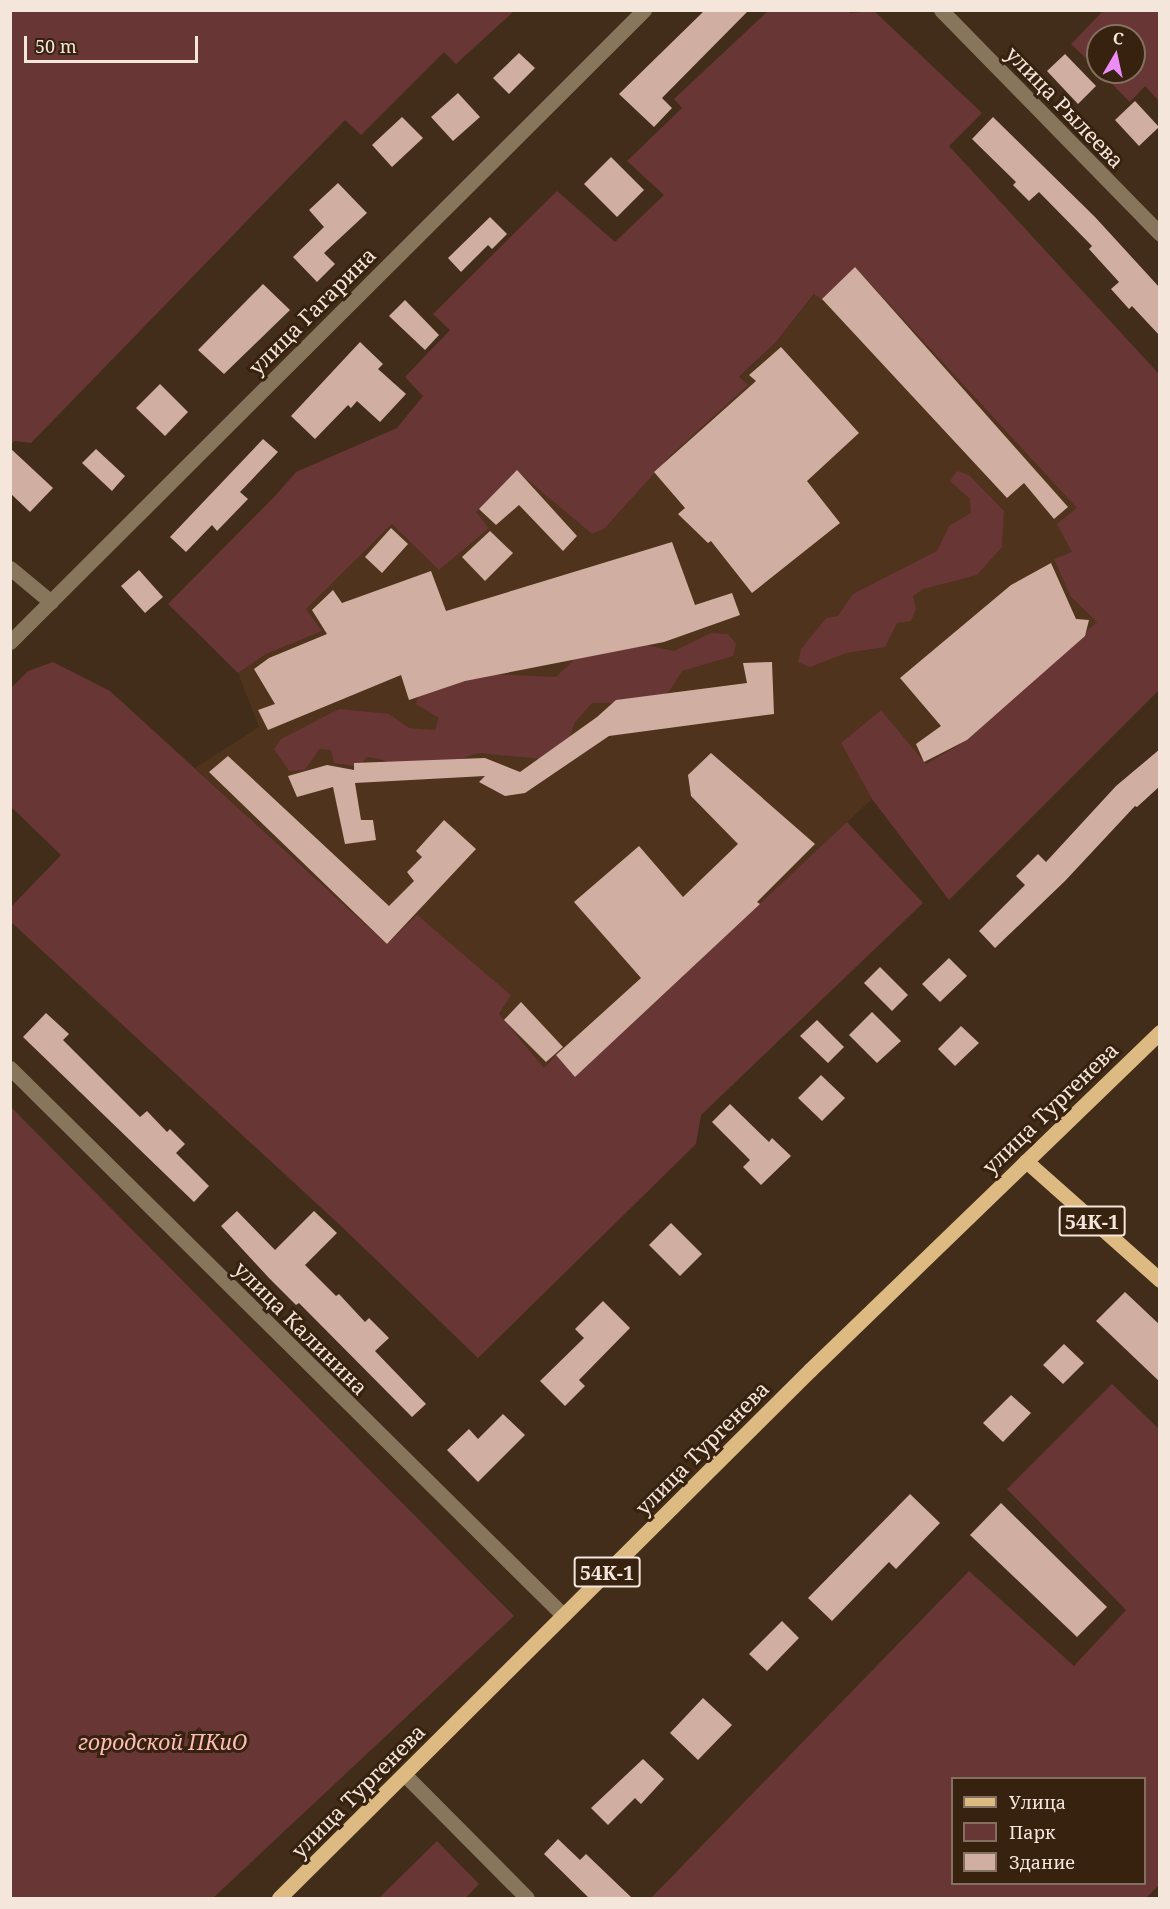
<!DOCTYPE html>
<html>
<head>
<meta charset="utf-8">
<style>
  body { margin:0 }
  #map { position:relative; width:1170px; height:1909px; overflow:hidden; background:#422c1a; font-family:"Noto Serif",serif }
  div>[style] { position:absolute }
  .built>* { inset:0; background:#4f331c }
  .green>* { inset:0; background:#693636 }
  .building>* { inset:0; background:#d0aea2 }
  .minor>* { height:15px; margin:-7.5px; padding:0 7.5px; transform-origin:7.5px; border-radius:7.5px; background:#87765b }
  .major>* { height:15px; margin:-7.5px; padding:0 7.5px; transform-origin:7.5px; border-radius:7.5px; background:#dcba82 }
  span { translate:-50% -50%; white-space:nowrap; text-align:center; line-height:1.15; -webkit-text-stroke:6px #372210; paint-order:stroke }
  .shield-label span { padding:2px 4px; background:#372210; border:2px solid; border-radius:4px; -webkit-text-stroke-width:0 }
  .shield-label { font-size:20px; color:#f5e6db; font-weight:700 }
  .street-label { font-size:21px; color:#f5e6db }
  .park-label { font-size:21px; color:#fdbbb9; font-style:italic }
  .frame { position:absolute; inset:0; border:12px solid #f5e6db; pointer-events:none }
  .legend { position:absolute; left:951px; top:1777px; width:195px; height:108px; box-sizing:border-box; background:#372210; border:2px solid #837061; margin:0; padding:8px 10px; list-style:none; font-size:18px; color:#f5e6db }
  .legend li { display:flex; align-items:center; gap:12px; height:30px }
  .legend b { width:30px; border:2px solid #837061 }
  .north { position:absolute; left:1086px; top:24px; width:60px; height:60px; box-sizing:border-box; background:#372210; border:2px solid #837061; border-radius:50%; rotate:9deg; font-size:16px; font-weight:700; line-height:24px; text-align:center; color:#f5e6db }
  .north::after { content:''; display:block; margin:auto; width:21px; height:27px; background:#ed8cf9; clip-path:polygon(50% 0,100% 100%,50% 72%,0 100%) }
  .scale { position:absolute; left:24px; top:36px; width:174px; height:27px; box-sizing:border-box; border:3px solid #f5e6db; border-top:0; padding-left:8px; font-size:18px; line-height:21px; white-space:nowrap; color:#f5e6db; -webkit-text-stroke:4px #372210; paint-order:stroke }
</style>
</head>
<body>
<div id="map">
  <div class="built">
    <div style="clip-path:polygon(855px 267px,1078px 508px,1073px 552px,1054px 559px,1070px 596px,1097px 622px,967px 740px,926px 764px,881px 710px,841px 743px,872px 799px,575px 1077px,544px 1068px,499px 1014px,511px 995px,417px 916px,387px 944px,195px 768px,259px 727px,238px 673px,266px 654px,322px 631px,306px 609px,392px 524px,489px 527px,475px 512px,517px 470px,592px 534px,604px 529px,670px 456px,747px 385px,739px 378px,776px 342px,815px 294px)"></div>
  </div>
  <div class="green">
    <div style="clip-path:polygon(11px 10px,514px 10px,514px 11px,456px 64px,444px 52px,361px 135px,345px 120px,31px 443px,14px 441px,11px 445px)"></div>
    <div style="clip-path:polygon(848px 10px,850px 13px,874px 11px,982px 113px,949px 146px,1159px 374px,1159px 690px,949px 900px,872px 799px,841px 743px,881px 710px,926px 764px,967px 740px,1097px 622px,1070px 596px,1054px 559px,1072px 552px,1057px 524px,1077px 508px,855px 267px,822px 299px,814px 294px,776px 342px,739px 377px,748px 385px,670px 456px,604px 529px,592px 534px,517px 471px,476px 512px,489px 528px,439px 570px,392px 524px,306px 609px,322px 631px,266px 654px,238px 673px,168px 604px,276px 495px,296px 472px,397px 428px,423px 396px,405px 377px,450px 330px,433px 314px,557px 191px,615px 242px,664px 195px,627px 161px,682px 108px,674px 99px,768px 11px)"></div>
    <div style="clip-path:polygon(1103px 11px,1159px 11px,1159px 101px,1145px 86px,1130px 102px,1100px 72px,1134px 72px,1134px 36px,1098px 36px,1098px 70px,1071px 44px)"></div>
    <div style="clip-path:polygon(957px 471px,969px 475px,1004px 511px,1002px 547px,977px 575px,923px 589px,913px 596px,916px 609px,911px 621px,897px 623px,885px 647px,846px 653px,810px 667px,798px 662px,801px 649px,826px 618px,838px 616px,853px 594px,937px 551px,949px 526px,971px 513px,970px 499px,950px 481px)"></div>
    <div style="clip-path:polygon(711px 633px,728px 634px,736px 644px,733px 656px,682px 671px,669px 692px,645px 703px,592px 703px,575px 722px,566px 747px,543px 759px,478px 753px,417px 774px,380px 759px,367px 757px,359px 767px,334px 763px,331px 750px,319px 749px,305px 770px,289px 771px,274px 749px,281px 739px,339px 709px,389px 714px,409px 728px,435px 730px,439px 718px,416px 704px,420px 691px,466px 673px,556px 677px,584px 650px,637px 643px,674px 651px)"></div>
    <div style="clip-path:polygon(53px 662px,110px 691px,387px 944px,417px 915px,511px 995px,499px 1014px,544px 1068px,556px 1055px,575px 1077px,847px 822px,923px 903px,701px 1115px,696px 1144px,478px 1358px,341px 1226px,11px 922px,10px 908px,61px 855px,10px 806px,11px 688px,28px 671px)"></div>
    <div style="clip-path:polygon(11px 1107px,514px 1616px,213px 1898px,11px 1898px)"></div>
    <div style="clip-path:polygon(evenodd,1112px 1384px,1159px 1429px,1159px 1885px,1146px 1898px,651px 1898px,969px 1571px,1074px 1666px,1126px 1610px,1007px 1489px,1112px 1384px,952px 1778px,1144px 1778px,1144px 1884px,952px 1884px,952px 1778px)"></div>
    <div style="clip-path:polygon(437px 1841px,479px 1884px,466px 1898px,379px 1898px)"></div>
  </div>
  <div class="building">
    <div style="clip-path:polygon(705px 10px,749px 10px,662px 98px,672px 108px,654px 127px,619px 94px)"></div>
    <div style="clip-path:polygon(519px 53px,535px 68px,509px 94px,493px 78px)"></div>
    <div style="clip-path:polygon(1065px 54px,1096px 86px,1078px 104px,1047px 71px)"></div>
    <div style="clip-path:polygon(458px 93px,480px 117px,453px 141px,431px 117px)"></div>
    <div style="clip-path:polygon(1135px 101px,1159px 127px,1139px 146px,1115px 120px)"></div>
    <div style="clip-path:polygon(402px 117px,423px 138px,392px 167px,372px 145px)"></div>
    <div style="clip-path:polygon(993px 117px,1095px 217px,1160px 288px,1160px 336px,1132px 306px,1129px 309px,1111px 289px,1119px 282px,1089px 249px,1092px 246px,1039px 192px,1029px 201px,1013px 185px,1016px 182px,972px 139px)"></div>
    <div style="clip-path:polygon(611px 157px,644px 190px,617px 217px,584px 184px)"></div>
    <div style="clip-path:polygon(338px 183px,367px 213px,324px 253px,335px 264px,317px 282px,293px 257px,324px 227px,309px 210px)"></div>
    <div style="clip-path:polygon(490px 217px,507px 234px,492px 249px,488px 245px,461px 272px,448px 258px)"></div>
    <div style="clip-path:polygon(855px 267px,1068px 507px,1054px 519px,1024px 483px,1007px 498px,822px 299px)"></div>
    <div style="clip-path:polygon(263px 284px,290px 310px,224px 374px,198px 350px)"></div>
    <div style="clip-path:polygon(405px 300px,439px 335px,425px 350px,389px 316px)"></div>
    <div style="clip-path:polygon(360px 342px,383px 364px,378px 369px,406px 394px,380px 422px,357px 401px,351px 408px,348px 405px,315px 439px,291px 416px)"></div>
    <div style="clip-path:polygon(781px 347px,859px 433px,807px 481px,840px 523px,752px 593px,711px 541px,708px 543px,678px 514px,685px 508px,654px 472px,756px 381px,749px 375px)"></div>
    <div style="clip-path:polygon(160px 384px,188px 412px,165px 436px,136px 408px)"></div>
    <div style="clip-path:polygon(263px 439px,278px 452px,240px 492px,248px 499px,217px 531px,212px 525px,186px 552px,170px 537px)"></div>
    <div style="clip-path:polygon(10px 448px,53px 488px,30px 512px,10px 493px)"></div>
    <div style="clip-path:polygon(96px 449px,125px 476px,112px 491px,82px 463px)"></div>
    <div style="clip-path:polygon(517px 470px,577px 536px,563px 551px,519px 505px,496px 525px,479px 509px)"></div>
    <div style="clip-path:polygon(391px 528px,408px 544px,382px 573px,365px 557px)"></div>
    <div style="clip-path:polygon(490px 531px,513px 553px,485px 581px,462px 557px)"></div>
    <div style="clip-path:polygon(672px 542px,695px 605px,732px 593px,740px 615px,664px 642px,465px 681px,409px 700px,401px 675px,268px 730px,258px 710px,275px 704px,254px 669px,269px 658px,327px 634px,312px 610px,333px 590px,342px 603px,431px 571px,446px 611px)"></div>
    <div style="clip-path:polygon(1051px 563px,1076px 619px,1089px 620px,1085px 636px,967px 740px,924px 762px,916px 744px,941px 726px,900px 678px,1011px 585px)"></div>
    <div style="clip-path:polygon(139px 570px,163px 597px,145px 613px,121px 586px)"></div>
    <div style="clip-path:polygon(772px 662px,774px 714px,609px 736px,525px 793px,505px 796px,479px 782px,485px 776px,355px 783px,361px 820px,373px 820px,376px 840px,345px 844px,333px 787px,297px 797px,288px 776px,327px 765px,354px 770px,354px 763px,485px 758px,520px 772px,597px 717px,616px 700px,747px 683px,743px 663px)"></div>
    <div style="clip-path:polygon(1160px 749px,1160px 786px,1137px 807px,1135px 806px,1065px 881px,995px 948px,979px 931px,1025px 885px,1016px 876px,1038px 854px,1046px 862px,1116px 786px)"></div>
    <div style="clip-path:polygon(711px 753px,815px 844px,757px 902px,760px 904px,575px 1077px,556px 1055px,641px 978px,574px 902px,639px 846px,683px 897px,738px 844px,691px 796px,688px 775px)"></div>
    <div style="clip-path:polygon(228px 756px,389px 906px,414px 881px,407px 872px,422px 857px,416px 851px,444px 820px,476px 849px,387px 944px,209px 772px)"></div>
    <div style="clip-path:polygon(949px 958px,967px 976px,940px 1002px,922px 984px)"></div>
    <div style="clip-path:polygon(880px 967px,908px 995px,892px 1011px,864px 983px)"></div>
    <div style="clip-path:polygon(521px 1002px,563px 1047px,546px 1062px,504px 1020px)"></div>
    <div style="clip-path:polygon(872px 1012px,901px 1041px,877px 1063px,849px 1035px)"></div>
    <div style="clip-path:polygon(46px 1013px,69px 1034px,63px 1040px,140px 1117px,147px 1111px,167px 1132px,170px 1129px,185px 1144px,176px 1153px,209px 1186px,194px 1202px,23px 1037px)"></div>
    <div style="clip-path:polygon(817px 1020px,844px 1047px,828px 1063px,800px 1036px)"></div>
    <div style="clip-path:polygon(961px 1026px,979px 1043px,955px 1066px,938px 1049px)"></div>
    <div style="clip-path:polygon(821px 1075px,845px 1098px,822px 1121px,798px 1098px)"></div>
    <div style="clip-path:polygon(730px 1104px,769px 1142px,772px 1138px,791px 1156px,761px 1185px,743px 1167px,750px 1160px,712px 1122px)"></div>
    <div style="clip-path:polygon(237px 1211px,275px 1250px,314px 1211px,337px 1233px,305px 1265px,336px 1296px,339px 1294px,365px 1322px,369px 1318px,389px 1338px,375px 1351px,426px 1404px,412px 1417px,299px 1303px,296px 1305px,269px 1278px,221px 1226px)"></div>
    <div style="clip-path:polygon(671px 1223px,702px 1254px,680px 1276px,649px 1245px)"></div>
    <div style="clip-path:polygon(1125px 1292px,1160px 1325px,1160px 1382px,1096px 1321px)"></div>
    <div style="clip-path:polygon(603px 1301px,630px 1328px,579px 1380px,585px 1386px,565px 1406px,540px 1381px,584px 1338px,575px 1329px)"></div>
    <div style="clip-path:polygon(1064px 1344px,1084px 1363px,1063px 1384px,1043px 1365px)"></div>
    <div style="clip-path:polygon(1011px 1395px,1031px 1413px,1003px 1442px,983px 1423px)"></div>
    <div style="clip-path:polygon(503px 1414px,525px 1435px,478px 1482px,447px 1450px,469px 1429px,478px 1439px)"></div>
    <div style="clip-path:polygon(910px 1494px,940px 1523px,896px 1569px,889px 1562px,832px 1621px,808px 1598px)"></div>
    <div style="clip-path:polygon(1001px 1503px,1107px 1607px,1077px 1637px,970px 1535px)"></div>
    <div style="clip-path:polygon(782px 1621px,799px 1638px,767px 1671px,749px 1654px)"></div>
    <div style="clip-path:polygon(703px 1698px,732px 1725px,698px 1760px,670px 1733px)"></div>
    <div style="clip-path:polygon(643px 1759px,664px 1779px,641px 1804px,635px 1798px,608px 1825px,591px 1808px)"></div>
    <div style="clip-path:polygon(558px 1839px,580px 1860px,586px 1854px,633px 1899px,590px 1899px,544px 1854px)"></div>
  </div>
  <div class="minor">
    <div style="left:941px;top:10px;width:313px;rotate:45.6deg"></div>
    <div style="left:10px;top:568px;width:53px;rotate:39.7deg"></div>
    <div style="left:10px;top:642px;width:895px;rotate:-44.91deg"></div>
    <div style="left:10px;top:1068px;width:778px;rotate:44.69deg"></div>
    <div style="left:405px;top:1775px;width:173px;rotate:45.2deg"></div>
  </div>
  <div class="major">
    <div style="left:1026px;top:1161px;width:179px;rotate:41.6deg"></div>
    <div style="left:279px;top:1898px;width:749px;rotate:-44.84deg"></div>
    <div style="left:810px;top:1370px;width:487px;rotate:-44deg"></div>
  </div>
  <div class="shield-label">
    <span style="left:1092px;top:1221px">54К-1</span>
    <span style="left:607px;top:1572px">54К-1</span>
  </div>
  <div class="street-label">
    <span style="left:1065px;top:107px;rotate:46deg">улица Рылеева</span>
    <span style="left:312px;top:311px;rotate:-45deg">улица Гагарина</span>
    <span style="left:1050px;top:1108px;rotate:-44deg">улица Тургенева</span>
    <span style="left:301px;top:1328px;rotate:45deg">улица Калинина</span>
    <span style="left:702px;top:1448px;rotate:-45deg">улица Тургенева</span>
    <span style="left:358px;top:1791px;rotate:-45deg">улица Тургенева</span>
  </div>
  <div class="park-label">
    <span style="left:163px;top:1742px">городской ПКиО</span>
  </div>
  <div class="frame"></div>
  <ul class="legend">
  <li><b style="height:8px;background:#dcba82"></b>Улица</li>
  <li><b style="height:16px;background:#693636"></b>Парк</li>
  <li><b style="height:16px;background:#d0aea2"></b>Здание</li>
  </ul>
  <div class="north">С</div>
  <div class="scale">50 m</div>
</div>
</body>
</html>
